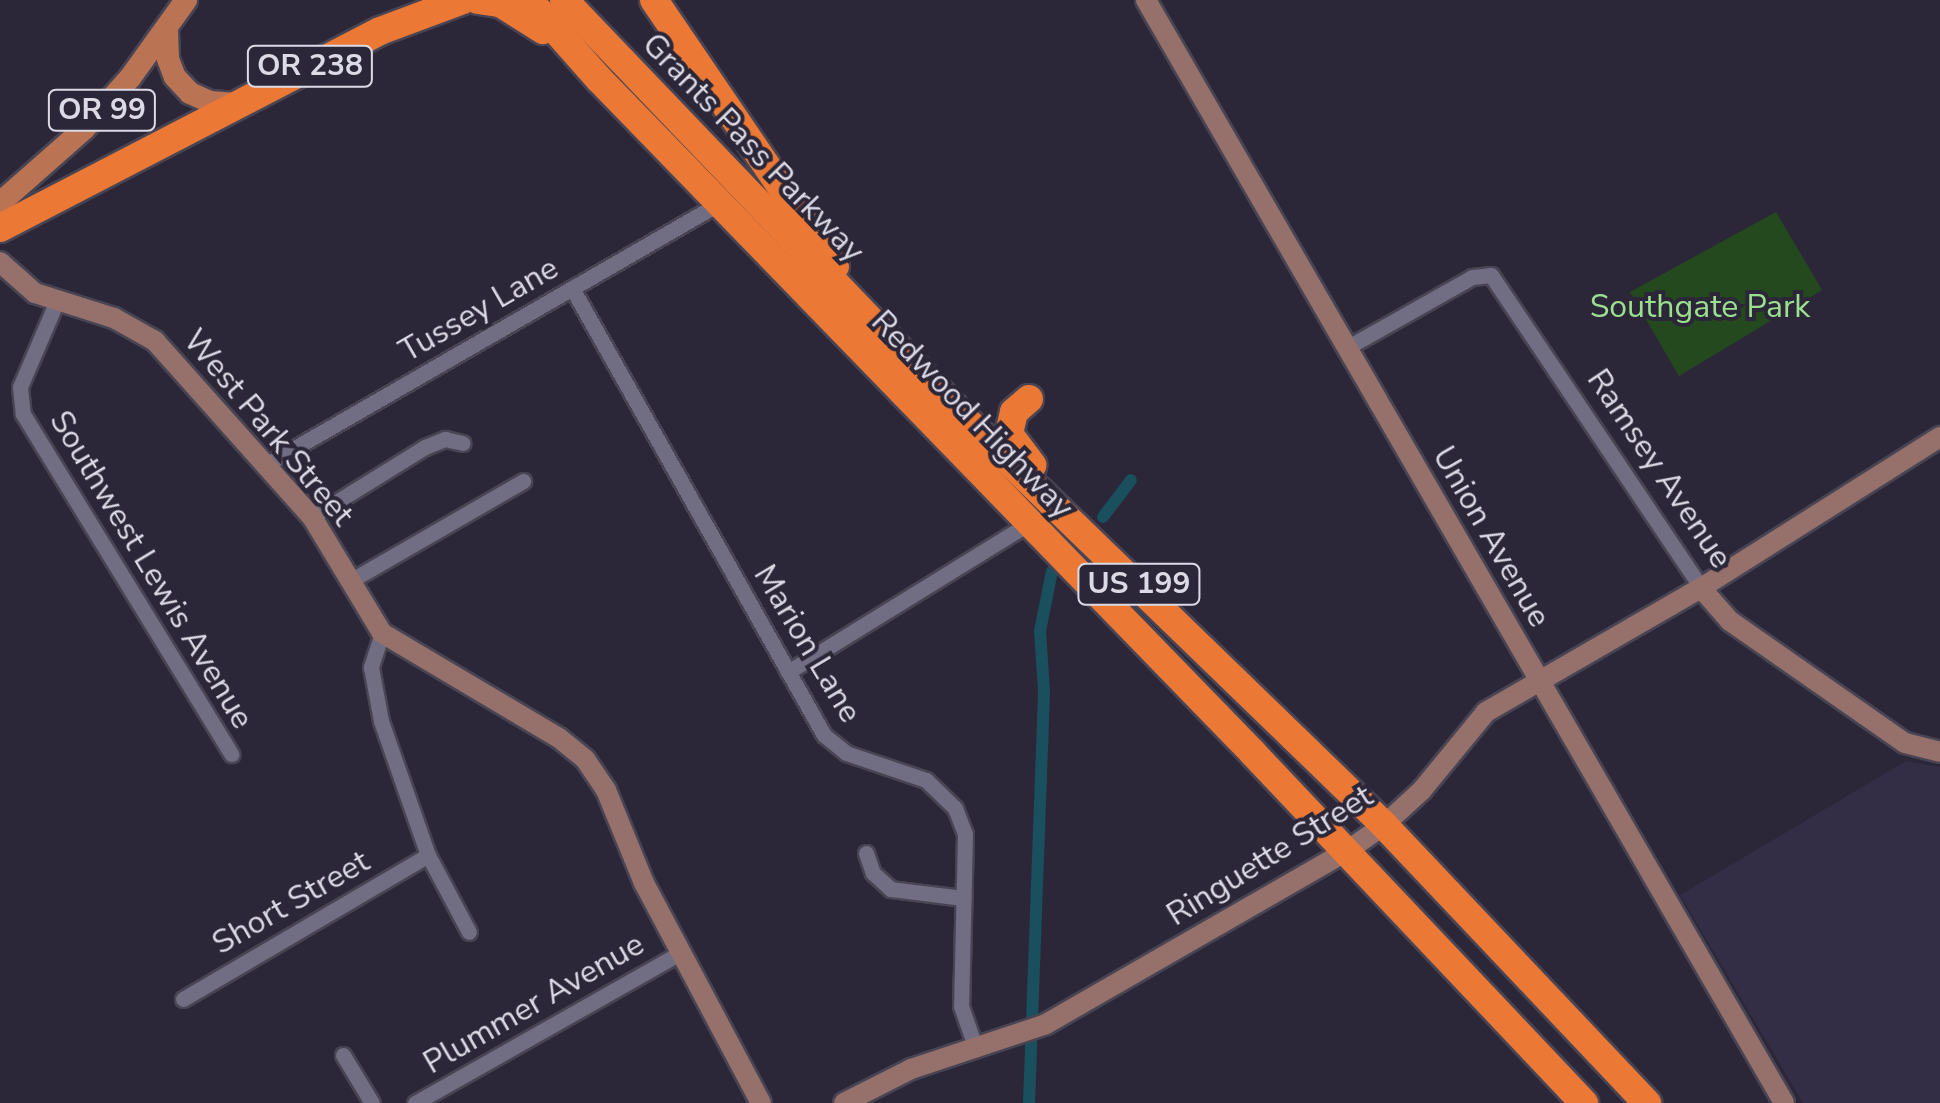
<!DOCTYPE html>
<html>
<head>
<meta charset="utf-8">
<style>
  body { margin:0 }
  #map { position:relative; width:1940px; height:1103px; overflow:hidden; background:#2b2738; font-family:"Nunito Sans",sans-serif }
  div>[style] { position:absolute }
  .built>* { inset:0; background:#332d45 }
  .green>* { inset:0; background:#25491e }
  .canal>* { height:12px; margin:-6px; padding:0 6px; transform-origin:6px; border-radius:6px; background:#1a4f5d }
  .roads { filter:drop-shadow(2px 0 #484453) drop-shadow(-2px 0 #484453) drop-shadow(0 2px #484453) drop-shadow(0 -2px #484453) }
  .street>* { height:15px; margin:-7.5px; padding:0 7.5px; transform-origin:7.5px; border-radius:7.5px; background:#716d82 }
  .secondary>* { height:20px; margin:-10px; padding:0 10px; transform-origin:10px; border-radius:10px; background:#96706b }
  .primary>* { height:22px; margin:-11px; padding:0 11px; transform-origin:11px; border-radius:11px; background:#ba7454 }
  .highway>* { height:28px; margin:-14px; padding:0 14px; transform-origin:14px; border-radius:14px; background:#eb7835 }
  span { translate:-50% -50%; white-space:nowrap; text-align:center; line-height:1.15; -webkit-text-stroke:8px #2b2738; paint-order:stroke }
  .shield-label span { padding:2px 8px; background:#2b2738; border:2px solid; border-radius:8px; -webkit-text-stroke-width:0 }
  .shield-label { font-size:30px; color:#dcdae6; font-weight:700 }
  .street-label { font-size:32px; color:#dcdae6 }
  .park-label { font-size:32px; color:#9ce08f }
</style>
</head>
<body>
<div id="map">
  <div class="built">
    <div style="clip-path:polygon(1906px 761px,1940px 767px,1940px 1103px,1803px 1103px,1680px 895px)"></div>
  </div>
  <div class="green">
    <div style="clip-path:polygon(1776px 212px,1822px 290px,1679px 376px,1630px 292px)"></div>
  </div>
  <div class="canal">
    <div style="left:1103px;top:517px;width:46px;rotate:-52.9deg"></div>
    <div style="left:1029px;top:1103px;width:412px;rotate:-87.9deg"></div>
    <div style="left:1044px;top:691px;width:60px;rotate:-93.8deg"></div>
    <div style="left:1040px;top:631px;width:61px;rotate:-78.7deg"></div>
  </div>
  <div class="roads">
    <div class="street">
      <div style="left:572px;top:288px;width:513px;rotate:60.59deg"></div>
      <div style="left:824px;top:735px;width:28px;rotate:39deg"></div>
      <div style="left:846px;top:753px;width:84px;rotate:18.6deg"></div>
      <div style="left:926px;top:780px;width:40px;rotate:44deg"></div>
      <div style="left:955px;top:808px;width:28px;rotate:69deg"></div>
      <div style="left:965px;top:834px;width:172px;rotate:91.3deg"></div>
      <div style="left:961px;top:1006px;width:46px;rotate:70.8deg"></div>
      <div style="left:56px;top:303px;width:91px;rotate:113.2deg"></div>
      <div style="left:20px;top:387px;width:27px;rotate:84deg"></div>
      <div style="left:23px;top:414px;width:399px;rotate:58.5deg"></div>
      <div style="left:1348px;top:347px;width:142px;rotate:-29.4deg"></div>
      <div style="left:1472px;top:277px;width:19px;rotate:-6deg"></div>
      <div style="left:1491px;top:275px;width:377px;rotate:56.1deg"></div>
      <div style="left:267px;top:464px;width:521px;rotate:-29.96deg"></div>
      <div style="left:312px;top:517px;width:133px;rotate:-31.8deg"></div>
      <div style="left:425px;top:447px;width:22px;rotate:-22deg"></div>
      <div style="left:445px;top:439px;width:18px;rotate:13deg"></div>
      <div style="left:350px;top:581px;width:200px;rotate:-30deg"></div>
      <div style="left:382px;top:633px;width:36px;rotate:108deg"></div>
      <div style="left:371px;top:667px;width:55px;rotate:79.5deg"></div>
      <div style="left:381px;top:721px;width:142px;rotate:70.7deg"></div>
      <div style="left:428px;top:855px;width:87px;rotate:62deg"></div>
      <div style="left:788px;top:672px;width:283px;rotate:-31.7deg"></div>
      <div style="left:866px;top:853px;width:21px;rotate:71deg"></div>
      <div style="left:873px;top:873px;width:24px;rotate:42deg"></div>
      <div style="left:891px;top:889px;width:73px;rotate:7.1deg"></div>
      <div style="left:183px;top:999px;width:284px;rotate:-30.4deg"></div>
      <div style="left:343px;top:1055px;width:56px;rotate:58.9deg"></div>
      <div style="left:415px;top:1103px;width:305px;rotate:-29.5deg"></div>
    </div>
    <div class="secondary">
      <div style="left:1146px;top:0;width:1274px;rotate:59.95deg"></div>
      <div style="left:0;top:262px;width:47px;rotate:41.5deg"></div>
      <div style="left:35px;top:293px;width:83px;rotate:17.6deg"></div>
      <div style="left:114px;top:318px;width:47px;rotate:29.3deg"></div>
      <div style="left:155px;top:341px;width:236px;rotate:48.3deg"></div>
      <div style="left:312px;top:517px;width:135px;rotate:58.9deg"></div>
      <div style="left:382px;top:633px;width:206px;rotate:30.7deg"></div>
      <div style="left:559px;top:738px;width:33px;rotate:39deg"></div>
      <div style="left:585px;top:759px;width:37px;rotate:56deg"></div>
      <div style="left:606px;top:790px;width:100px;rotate:67.8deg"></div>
      <div style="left:644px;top:883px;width:249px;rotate:62deg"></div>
      <div style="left:1701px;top:588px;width:44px;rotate:48.7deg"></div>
      <div style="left:1730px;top:621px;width:213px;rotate:34.9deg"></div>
      <div style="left:1905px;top:743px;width:36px;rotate:14deg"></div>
      <div style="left:844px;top:1103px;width:75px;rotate:-26.9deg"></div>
      <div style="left:911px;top:1069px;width:142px;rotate:-18.4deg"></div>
      <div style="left:1046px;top:1024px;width:347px;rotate:-29.9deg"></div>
      <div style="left:1347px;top:851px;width:45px;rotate:-35.1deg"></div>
      <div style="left:1384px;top:825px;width:52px;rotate:-42.6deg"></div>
      <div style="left:1422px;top:790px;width:101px;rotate:-50.6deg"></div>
      <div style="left:1486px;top:712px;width:248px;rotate:-30deg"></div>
      <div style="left:1701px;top:588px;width:283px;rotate:-32.3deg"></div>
    </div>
    <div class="primary">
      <div style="left:167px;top:30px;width:29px;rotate:88deg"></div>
      <div style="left:168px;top:59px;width:19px;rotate:69deg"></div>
      <div style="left:175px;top:77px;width:22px;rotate:47deg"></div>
      <div style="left:190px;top:93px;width:22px;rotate:24deg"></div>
      <div style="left:210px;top:102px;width:31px;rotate:4deg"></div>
      <div style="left:0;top:203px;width:112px;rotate:-41.4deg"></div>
      <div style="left:84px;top:129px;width:69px;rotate:-48deg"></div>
      <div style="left:130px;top:78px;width:96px;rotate:-54.3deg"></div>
    </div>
    <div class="highway">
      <div style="left:478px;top:0;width:22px;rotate:8deg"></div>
      <div style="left:500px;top:3px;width:51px;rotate:32.1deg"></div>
      <div style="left:529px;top:0;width:106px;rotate:48.5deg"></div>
      <div style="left:599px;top:79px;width:939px;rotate:45.86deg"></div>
      <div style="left:1253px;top:753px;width:482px;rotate:46.6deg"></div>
      <div style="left:564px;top:0;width:590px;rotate:46.24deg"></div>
      <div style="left:972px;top:426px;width:574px;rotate:44.08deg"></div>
      <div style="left:1384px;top:825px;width:383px;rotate:46.6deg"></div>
      <div style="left:654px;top:0;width:322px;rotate:55.8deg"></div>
      <div style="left:0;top:228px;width:428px;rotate:-27.4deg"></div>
      <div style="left:380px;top:31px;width:89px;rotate:-20.5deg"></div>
      <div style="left:1029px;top:399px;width:20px;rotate:139deg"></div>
      <div style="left:1014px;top:412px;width:23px;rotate:103deg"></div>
      <div style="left:1009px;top:434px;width:39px;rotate:53deg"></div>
    </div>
  </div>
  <div class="shield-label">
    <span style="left:310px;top:66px">OR 238</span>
    <span style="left:102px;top:110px">OR 99</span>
    <span style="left:1139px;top:584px">US 199</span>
  </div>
  <div class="street-label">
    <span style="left:753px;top:148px;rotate:46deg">Grants Pass Parkway</span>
    <span style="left:479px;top:310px;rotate:-30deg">Tussey Lane</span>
    <span style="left:972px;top:415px;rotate:46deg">Redwood Highway</span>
    <span style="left:268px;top:428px;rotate:50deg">West Park Street</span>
    <span style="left:1659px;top:469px;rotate:56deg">Ramsey Avenue</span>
    <span style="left:1491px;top:537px;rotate:60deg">Union Avenue</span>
    <span style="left:151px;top:570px;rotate:59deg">Southwest Lewis Avenue</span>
    <span style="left:807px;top:644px;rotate:59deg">Marion Lane</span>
    <span style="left:1270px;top:856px;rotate:-32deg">Ringuette Street</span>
    <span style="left:291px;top:903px;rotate:-30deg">Short Street</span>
    <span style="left:534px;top:1004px;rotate:-30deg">Plummer Avenue</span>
  </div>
  <div class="park-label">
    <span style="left:1700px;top:307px">Southgate Park</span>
  </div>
</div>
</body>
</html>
